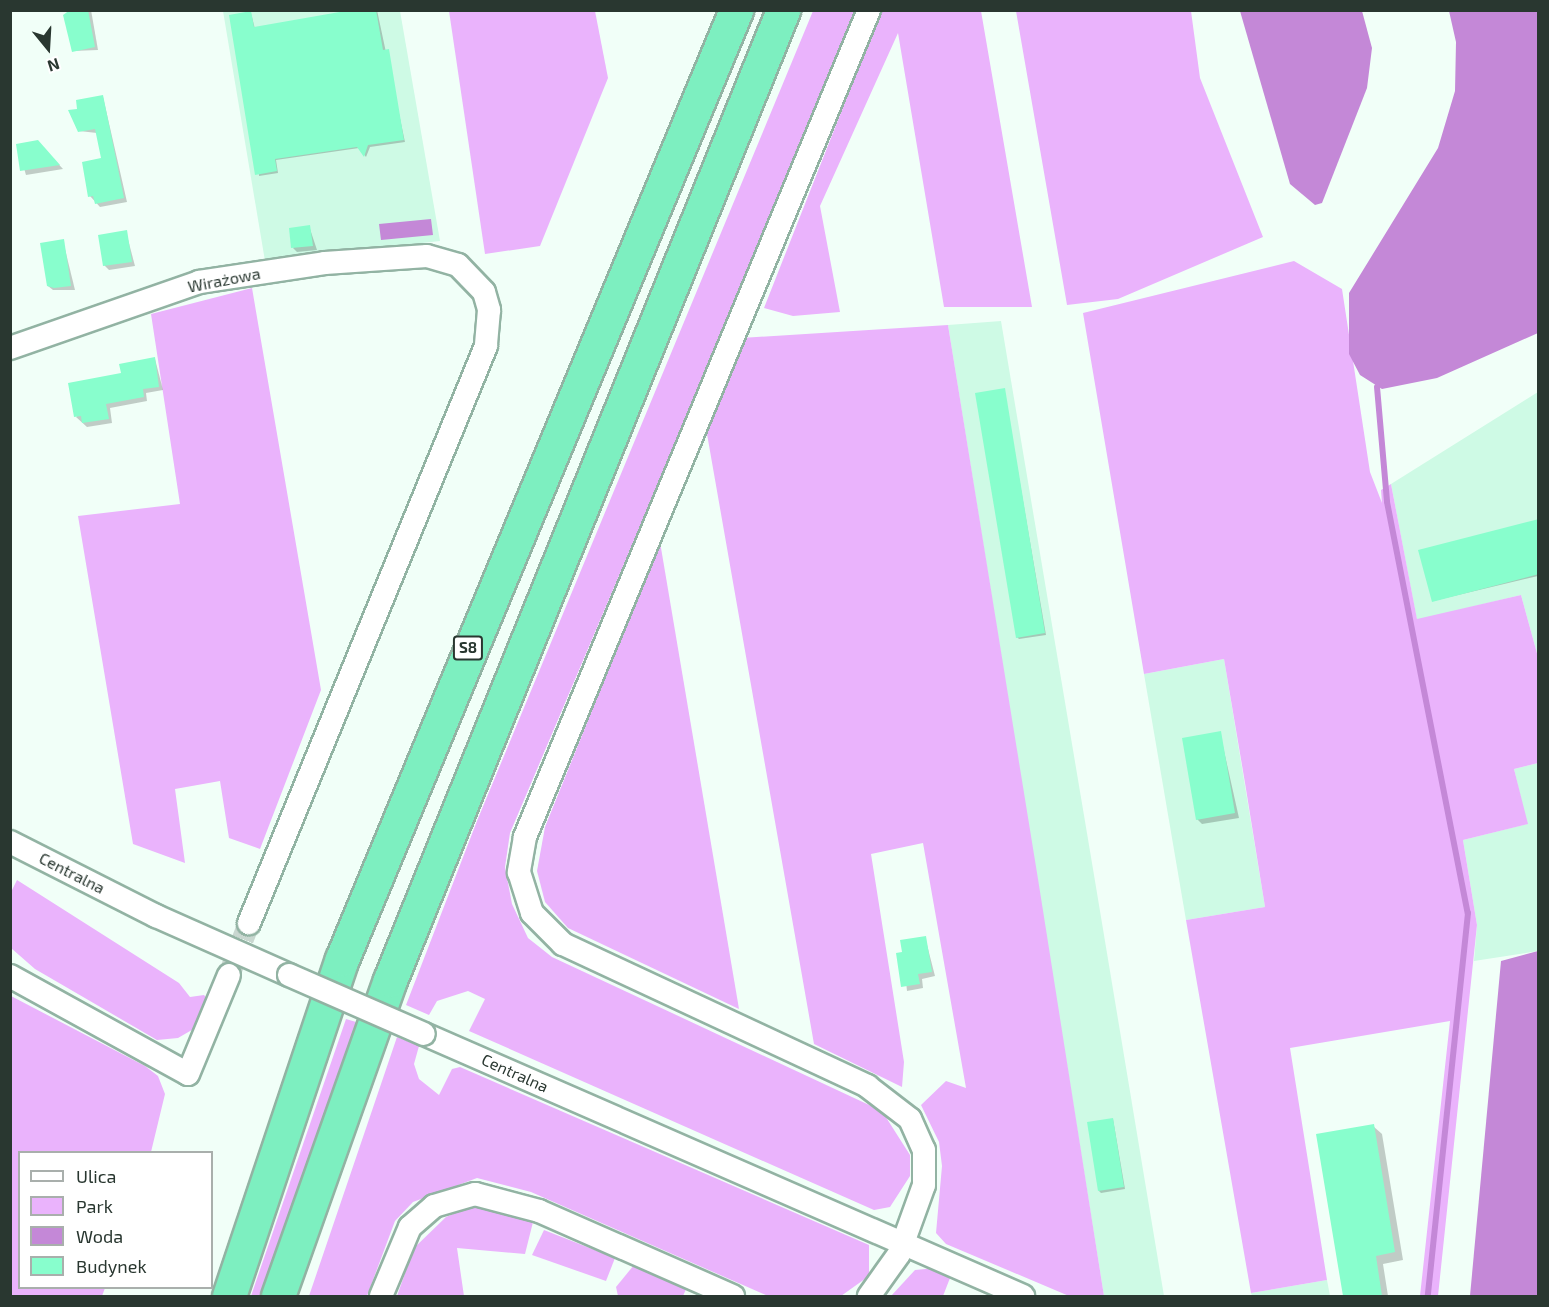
<!DOCTYPE html>
<html>
<head>
<meta charset="utf-8">
<style>
  body { margin:0 }
  #map { position:relative; width:1549px; height:1307px; overflow:hidden; background:#f1fff8; font-family:"Exo 2",sans-serif }
  div>[style] { position:absolute }
  .built>* { inset:0; background:#cefae5 }
  .green>* { inset:0; background:#eab3fc }
  .water>* { inset:0; background:#c488d7 }
  .shadow>* { inset:0; background:#0003 }
  .stream>* { height:6px; margin:-3px; padding:0 3px; transform-origin:3px; border-radius:3px; background:#c488d7 }
  .building>* { inset:0; background:#88fecd }
  .minor-tunnel>* { height:22px; margin-top:-11px; transform-origin:0; background:repeating-linear-gradient(90deg,#c9d7d0 0 22px,transparent 0 33px) }
  .roads { filter:drop-shadow(2px 0 #92b3a3) drop-shadow(-2px 0 #92b3a3) drop-shadow(0 2px #92b3a3) drop-shadow(0 -2px #92b3a3) }
  .minor>* { height:22px; margin:-11px; padding:0 11px; transform-origin:11px; border-radius:11px; background:#fff }
  .highway>* { height:33px; margin:-16.5px; padding:0 16.5px; transform-origin:16.5px; border-radius:16.5px; background:#7defc0 }
  .bridges { filter:drop-shadow(2px 0 #92b3a3) drop-shadow(-2px 0 #92b3a3) drop-shadow(0 2px #92b3a3) drop-shadow(0 -2px #92b3a3) }
  .minor-bridge>* { height:22px; margin:-11px; padding:0 11px; transform-origin:11px; border-radius:11px; background:#fff }
  span { translate:-50% -50%; white-space:nowrap; text-align:center; line-height:1.15; -webkit-text-stroke:4.5px #fff; paint-order:stroke }
  .shield-label span { padding:2px 4px; background:#fff; border:2px solid; border-radius:4px; -webkit-text-stroke-width:0 }
  .shield-label { font-size:15px; color:#293730; font-weight:700 }
  .street-label { font-size:16px; color:#293730 }
  .frame { position:absolute; inset:0; border:12px solid #293730; pointer-events:none }
  .legend { position:absolute; left:18px; top:1151px; width:195px; height:138px; box-sizing:border-box; background:#fff; border:2px solid #a9afac; margin:0; padding:8px 10px; list-style:none; font-size:18px; color:#293730 }
  .legend li { display:flex; align-items:center; gap:12px; height:30px }
  .legend b { width:30px; border:2px solid #a9afac }
  .north { position:absolute; left:18px; top:18px; width:60px; height:60px; -webkit-text-stroke:4px #fff; paint-order:stroke; rotate:162deg; font-size:16px; font-weight:700; line-height:24px; text-align:center; color:#293730 }
  .north::after { content:''; display:block; margin:auto; width:21px; height:27px; background:#293730; clip-path:polygon(50% 0,100% 100%,50% 72%,0 100%) }
</style>
</head>
<body>
<div id="map">
  <div class="built">
    <div style="clip-path:polygon(223px 11px,400px 11px,440px 241px,265px 261px)"></div>
    <div style="clip-path:polygon(1001px 321px,1093px 869px,1164px 1296px,1104px 1296px,948px 325px)"></div>
    <div style="clip-path:polygon(1538px 392px,1538px 657px,1521px 595px,1417px 620px,1391px 484px)"></div>
    <div style="clip-path:polygon(1224px 659px,1265px 907px,1186px 920px,1144px 674px)"></div>
    <div style="clip-path:polygon(1538px 763px,1538px 951px,1474px 961px,1477px 925px,1463px 840px,1527px 824px,1514px 769px)"></div>
    <div style="clip-path:polygon(1327px 1280px,1330px 1296px,1252px 1296px,1251px 1293px)"></div>
  </div>
  <div class="green">
    <div style="clip-path:polygon(449px 11px,595px 11px,608px 78px,540px 246px,485px 254px)"></div>
    <div style="clip-path:polygon(813px 11px,858px 11px,510px 833px,505px 867px,512px 904px,528px 938px,552px 957px,882px 1111px,910px 1155px,910px 1176px,890px 1207px,874px 1210px,469px 1031px,485px 999px,468px 991px,437px 1001px,429px 1015px,406px 1005px,477px 821px)"></div>
    <div style="clip-path:polygon(881px 11px,981px 11px,1032px 307px,944px 307px,898px 33px,820px 206px,840px 312px,793px 316px,764px 308px)"></div>
    <div style="clip-path:polygon(1016px 11px,1191px 11px,1200px 78px,1263px 237px,1118px 299px,1067px 305px)"></div>
    <div style="clip-path:polygon(1294px 261px,1342px 289px,1370px 472px,1382px 503px,1381px 490px,1391px 484px,1417px 619px,1521px 595px,1538px 657px,1538px 763px,1514px 769px,1528px 824px,1463px 840px,1477px 925px,1438px 1296px,1420px 1296px,1450px 1021px,1290px 1048px,1327px 1280px,1251px 1293px,1186px 920px,1265px 907px,1245px 783px,1224px 659px,1144px 674px,1083px 313px)"></div>
    <div style="clip-path:polygon(252px 288px,321px 690px,260px 849px,229px 838px,220px 781px,175px 789px,185px 863px,133px 844px,78px 516px,180px 504px,151px 314px)"></div>
    <div style="clip-path:polygon(948px 325px,1038px 879px,1104px 1296px,1069px 1296px,946px 1244px,936px 1233px,942px 1166px,939px 1142px,921px 1105px,946px 1081px,966px 1088px,923px 843px,871px 854px,904px 1062px,902px 1087px,814px 1044px,707px 434px,741px 338px)"></div>
    <div style="clip-path:polygon(660px 542px,739px 1009px,568px 928px,545px 902px,537px 871px,545px 827px)"></div>
    <div style="clip-path:polygon(17px 880px,179px 983px,190px 997px,204px 995px,208px 1000px,197px 1027px,178px 1038px,157px 1040px,35px 969px,11px 948px,11px 892px)"></div>
    <div style="clip-path:polygon(11px 996px,145px 1066px,158px 1076px,165px 1094px,151px 1152px,20px 1152px,20px 1288px,105px 1288px,102px 1296px,11px 1296px)"></div>
    <div style="clip-path:polygon(346px 1019px,356px 1022px,262px 1296px,251px 1296px)"></div>
    <div style="clip-path:polygon(397px 1037px,419px 1046px,414px 1064px,419px 1079px,439px 1095px,452px 1069px,460px 1067px,869px 1245px,869px 1276px,841px 1296px,768px 1296px,531px 1192px,477px 1178px,413px 1202px,395px 1221px,367px 1296px,309px 1296px)"></div>
    <div style="clip-path:polygon(470px 1207px,491px 1208px,533px 1222px,525px 1254px,457px 1248px,464px 1296px,397px 1296px,414px 1248px,446px 1217px)"></div>
    <div style="clip-path:polygon(544px 1230px,615px 1258px,606px 1281px,532px 1255px)"></div>
    <div style="clip-path:polygon(634px 1265px,687px 1287px,683px 1296px,618px 1296px,616px 1287px)"></div>
    <div style="clip-path:polygon(936px 1268px,950px 1278px,943px 1296px,891px 1296px,915px 1270px)"></div>
  </div>
  <div class="water">
    <div style="clip-path:polygon(1240px 11px,1362px 11px,1372px 48px,1367px 88px,1322px 203px,1315px 205px,1290px 184px)"></div>
    <div style="clip-path:polygon(1449px 11px,1538px 11px,1538px 333px,1437px 378px,1382px 389px,1360px 375px,1349px 354px,1349px 293px,1438px 148px,1455px 91px,1456px 42px)"></div>
    <div style="clip-path:polygon(431px 219px,433px 235px,381px 240px,379px 224px)"></div>
    <div style="clip-path:polygon(1538px 951px,1538px 1296px,1470px 1296px,1501px 961px)"></div>
  </div>
  <div class="shadow">
    <div style="clip-path:polygon(72px 10px,91px 10px,98px 50px,73px 51px)"></div>
    <div style="clip-path:polygon(360px 10px,377px 10px,405px 142px,370px 147px,366px 157px,359px 148px,276px 160px,278px 173px,259px 176px,251px 13px,255px 29px)"></div>
    <div style="clip-path:polygon(103px 97px,127px 202px,100px 207px,90px 196px,103px 160px,97px 133px,79px 131px,79px 110px)"></div>
    <div style="clip-path:polygon(17px 145px,43px 147px,63px 169px,26px 175px)"></div>
    <div style="clip-path:polygon(309px 226px,317px 250px,297px 252px,293px 248px)"></div>
    <div style="clip-path:polygon(126px 232px,135px 266px,109px 270px,104px 265px)"></div>
    <div style="clip-path:polygon(63px 241px,75px 290px,53px 290px,48px 286px)"></div>
    <div style="clip-path:polygon(155px 359px,163px 390px,146px 393px,147px 401px,110px 408px,112px 423px,87px 427px,76px 417px,122px 374px)"></div>
    <div style="clip-path:polygon(1004px 390px,1046px 635px,1019px 639px,1017px 637px)"></div>
    <div style="clip-path:polygon(1538px 520px,1538px 576px,1433px 601px)"></div>
    <div style="clip-path:polygon(1220px 733px,1239px 818px,1202px 824px,1197px 819px)"></div>
    <div style="clip-path:polygon(925px 937px,935px 976px,922px 979px,923px 988px,907px 991px,903px 953px)"></div>
    <div style="clip-path:polygon(1113px 1119px,1125px 1189px,1101px 1193px,1099px 1191px)"></div>
    <div style="clip-path:polygon(1373px 1126px,1382px 1134px,1403px 1260px,1383px 1264px,1388px 1296px,1345px 1296px,1318px 1135px)"></div>
  </div>
  <div class="stream">
    <div style="left:1377px;top:387px;width:115px;rotate:85deg"></div>
    <div style="left:1387px;top:502px;width:419px;rotate:78.9deg"></div>
    <div style="left:1468px;top:913px;width:385px;rotate:96deg"></div>
  </div>
  <div class="building">
    <div style="clip-path:polygon(70px 10px,88px 10px,95px 47px,72px 52px,63px 15px)"></div>
    <div style="clip-path:polygon(351px 10px,376px 10px,383px 50px,389px 49px,404px 140px,368px 145px,364px 157px,357px 147px,275px 159px,277px 171px,255px 175px,229px 15px,251px 11px,254px 27px)"></div>
    <div style="clip-path:polygon(103px 95px,124px 198px,95px 204px,93px 196px,88px 197px,82px 162px,101px 158px,95px 129px,78px 132px,68px 110px,77px 109px,76px 100px)"></div>
    <div style="clip-path:polygon(38px 140px,60px 165px,20px 171px,16px 144px)"></div>
    <div style="clip-path:polygon(310px 225px,313px 246px,291px 248px,289px 228px)"></div>
    <div style="clip-path:polygon(127px 230px,132px 262px,103px 266px,98px 235px)"></div>
    <div style="clip-path:polygon(64px 239px,71px 286px,54px 288px,47px 286px,40px 243px)"></div>
    <div style="clip-path:polygon(155px 357px,159px 387px,143px 389px,144px 397px,106px 404px,109px 419px,82px 423px,81px 416px,74px 417px,68px 383px,121px 373px,119px 364px)"></div>
    <div style="clip-path:polygon(1005px 388px,1045px 633px,1016px 638px,975px 393px)"></div>
    <div style="clip-path:polygon(1539px 519px,1539px 574px,1432px 602px,1418px 550px)"></div>
    <div style="clip-path:polygon(1221px 731px,1235px 813px,1196px 820px,1182px 738px)"></div>
    <div style="clip-path:polygon(926px 936px,932px 972px,918px 974px,920px 984px,901px 987px,896px 953px,902px 952px,900px 940px)"></div>
    <div style="clip-path:polygon(1113px 1118px,1124px 1187px,1098px 1191px,1087px 1122px)"></div>
    <div style="clip-path:polygon(1374px 1124px,1395px 1252px,1376px 1256px,1382px 1296px,1343px 1296px,1316px 1134px)"></div>
  </div>
  <div class="minor-tunnel">
    <div style="left:231px;top:970px;width:50px;rotate:-69deg"></div>
  </div>
  <div class="roads">
    <div class="minor">
      <div style="left:869px;top:10px;width:896px;rotate:112.59deg"></div>
      <div style="left:525px;top:837px;width:36px;rotate:100deg"></div>
      <div style="left:519px;top:872px;width:43px;rotate:72.4deg"></div>
      <div style="left:532px;top:913px;width:44px;rotate:45deg"></div>
      <div style="left:563px;top:944px;width:336px;rotate:25deg"></div>
      <div style="left:867px;top:1086px;width:54px;rotate:37.5deg"></div>
      <div style="left:910px;top:1119px;width:34px;rotate:66deg"></div>
      <div style="left:924px;top:1150px;width:35px;rotate:90deg"></div>
      <div style="left:924px;top:1185px;width:73px;rotate:109.9deg"></div>
      <div style="left:899px;top:1254px;width:52px;rotate:125.5deg"></div>
      <div style="left:10px;top:348px;width:200px;rotate:-19.2deg"></div>
      <div style="left:199px;top:282px;width:127px;rotate:-8.6deg"></div>
      <div style="left:325px;top:263px;width:102px;rotate:-3.9deg"></div>
      <div style="left:427px;top:256px;width:32px;rotate:16deg"></div>
      <div style="left:458px;top:265px;width:37px;rotate:46deg"></div>
      <div style="left:484px;top:292px;width:19px;rotate:74deg"></div>
      <div style="left:489px;top:310px;width:36px;rotate:95deg"></div>
      <div style="left:486px;top:346px;width:624px;rotate:112.33deg"></div>
      <div style="left:10px;top:842px;width:164px;rotate:26.9deg"></div>
      <div style="left:156px;top:916px;width:145px;rotate:23.9deg"></div>
      <div style="left:10px;top:976px;width:203px;rotate:28.8deg"></div>
      <div style="left:188px;top:1074px;width:107px;rotate:-67.5deg"></div>
      <div style="left:424px;top:1034px;width:654px;rotate:23.62deg"></div>
      <div style="left:381px;top:1296px;width:75px;rotate:-67.2deg"></div>
      <div style="left:410px;top:1227px;width:32px;rotate:-41deg"></div>
      <div style="left:434px;top:1206px;width:43px;rotate:-16.3deg"></div>
      <div style="left:475px;top:1194px;width:66px;rotate:14.9deg"></div>
      <div style="left:539px;top:1211px;width:212px;rotate:23.7deg"></div>
    </div>
    <div class="highway">
      <div style="left:229px;top:1296px;width:355px;rotate:-71.5deg"></div>
      <div style="left:342px;top:959px;width:1028px;rotate:-67.45deg"></div>
      <div style="left:278px;top:1296px;width:335px;rotate:-70.5deg"></div>
      <div style="left:390px;top:980px;width:1047px;rotate:-67.94deg"></div>
    </div>
  </div>
  <div class="bridges">
    <div class="minor-bridge">
      <div style="left:289px;top:975px;width:147px;rotate:23.6deg"></div>
    </div>
  </div>
  <div class="shield-label">
    <span style="left:468px;top:648px">S8</span>
  </div>
  <div class="street-label">
    <span style="left:224px;top:280px;rotate:-11deg">Wirażowa</span>
    <span style="left:72px;top:873px;rotate:27deg">Centralna</span>
    <span style="left:515px;top:1073px;rotate:24deg">Centralna</span>
  </div>
  <div class="frame"></div>
  <ul class="legend">
  <li><b style="height:8px;background:#fff"></b>Ulica</li>
  <li><b style="height:16px;background:#eab3fc"></b>Park</li>
  <li><b style="height:16px;background:#c488d7"></b>Woda</li>
  <li><b style="height:16px;background:#88fecd"></b>Budynek</li>
  </ul>
  <div class="north">N</div>
</div>
</body>
</html>
